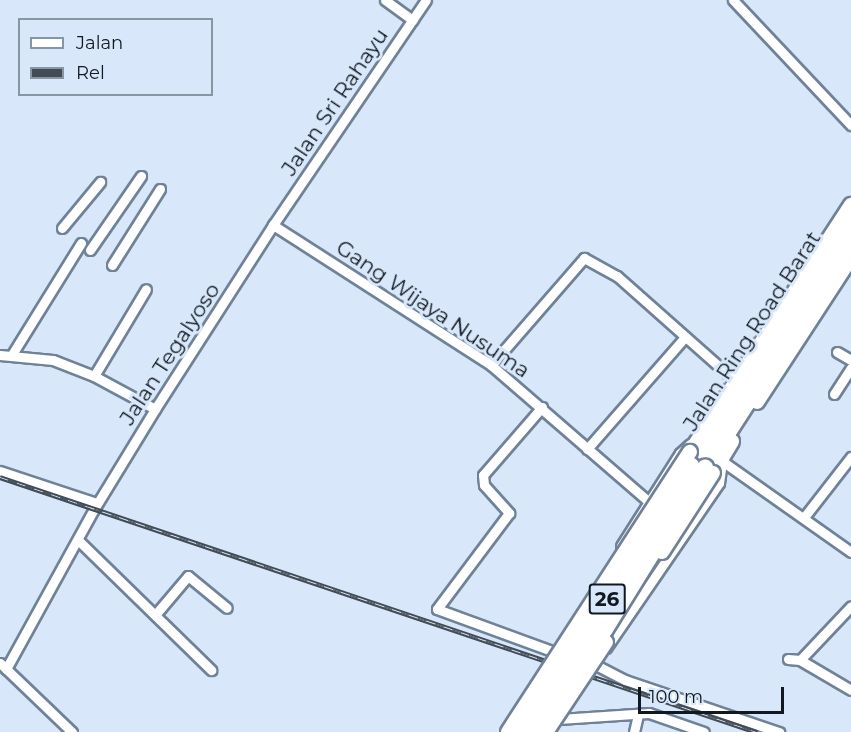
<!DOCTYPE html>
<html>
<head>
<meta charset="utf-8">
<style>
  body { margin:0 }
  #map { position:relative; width:851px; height:732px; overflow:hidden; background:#d8e8fa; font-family:Montserrat,sans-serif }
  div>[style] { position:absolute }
  .roads { filter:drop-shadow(2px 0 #708297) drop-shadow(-2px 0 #708297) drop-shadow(0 2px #708297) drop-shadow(0 -2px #708297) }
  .street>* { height:9px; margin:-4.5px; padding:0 4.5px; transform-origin:4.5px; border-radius:4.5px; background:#fff }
  .secondary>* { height:14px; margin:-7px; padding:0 7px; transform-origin:7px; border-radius:7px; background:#fff }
  .highway>* { height:16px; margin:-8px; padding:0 8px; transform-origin:8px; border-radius:8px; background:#fff }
  .rail>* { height:5px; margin-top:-2.5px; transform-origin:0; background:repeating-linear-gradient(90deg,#d8e8fa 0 9px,#434c56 0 18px); box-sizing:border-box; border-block:2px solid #434c56 }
  .bridges { filter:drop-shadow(2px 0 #708297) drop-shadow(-2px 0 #708297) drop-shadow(0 2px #708297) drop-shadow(0 -2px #708297) }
  .secondary-bridge>* { height:14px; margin:-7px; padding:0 7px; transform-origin:7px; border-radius:7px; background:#fff }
  .highway-bridge>* { height:16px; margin:-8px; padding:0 8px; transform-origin:8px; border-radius:8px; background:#fff }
  span { translate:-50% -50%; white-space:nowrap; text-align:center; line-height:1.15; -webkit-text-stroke:6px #d8e8fa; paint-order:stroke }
  .shield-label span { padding:2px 4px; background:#d8e8fa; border:2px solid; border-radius:4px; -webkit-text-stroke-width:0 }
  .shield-label { font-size:20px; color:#111820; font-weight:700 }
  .street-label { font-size:21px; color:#111820 }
  .legend { position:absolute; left:18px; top:18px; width:195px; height:78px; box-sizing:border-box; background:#d8e8fa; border:2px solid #8895a3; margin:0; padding:8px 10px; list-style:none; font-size:18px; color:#111820 }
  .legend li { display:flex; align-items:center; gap:12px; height:30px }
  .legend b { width:30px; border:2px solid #8895a3 }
  .scale { position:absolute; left:638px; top:687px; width:146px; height:27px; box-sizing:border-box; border:3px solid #111820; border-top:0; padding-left:8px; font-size:18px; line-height:21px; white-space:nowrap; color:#111820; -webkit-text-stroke:4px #d8e8fa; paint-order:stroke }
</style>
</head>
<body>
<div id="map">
  <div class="roads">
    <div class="street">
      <div style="left:385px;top:0;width:34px;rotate:36deg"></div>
      <div style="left:733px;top:0;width:172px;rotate:46.7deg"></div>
      <div style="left:273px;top:225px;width:259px;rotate:32.7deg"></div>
      <div style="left:491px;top:365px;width:209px;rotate:40.9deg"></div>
      <div style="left:62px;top:228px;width:60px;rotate:-50.4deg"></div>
      <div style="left:90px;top:250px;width:90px;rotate:-55.4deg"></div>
      <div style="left:112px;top:265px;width:90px;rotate:-57.7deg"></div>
      <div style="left:837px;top:352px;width:16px;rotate:30deg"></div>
      <div style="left:0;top:355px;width:53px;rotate:5.4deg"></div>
      <div style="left:53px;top:360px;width:44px;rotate:21.3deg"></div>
      <div style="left:94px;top:376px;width:69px;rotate:28.4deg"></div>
      <div style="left:11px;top:356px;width:133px;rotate:-58.2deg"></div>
      <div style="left:491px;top:365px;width:142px;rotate:-49deg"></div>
      <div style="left:584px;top:258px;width:38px;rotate:29deg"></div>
      <div style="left:617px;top:276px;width:157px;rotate:41.6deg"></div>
      <div style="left:94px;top:376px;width:101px;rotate:-59.1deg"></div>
      <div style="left:834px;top:394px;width:31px;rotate:-57deg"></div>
      <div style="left:542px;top:407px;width:90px;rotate:130.9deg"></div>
      <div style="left:483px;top:475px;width:10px;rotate:84deg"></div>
      <div style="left:484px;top:485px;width:38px;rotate:48deg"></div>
      <div style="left:509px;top:513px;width:120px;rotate:126.9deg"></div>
      <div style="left:437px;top:609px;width:134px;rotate:20.1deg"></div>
      <div style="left:587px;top:449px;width:149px;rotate:-48.8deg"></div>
      <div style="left:722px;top:461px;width:158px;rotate:35.2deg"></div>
      <div style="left:0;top:471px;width:102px;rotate:18.3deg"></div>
      <div style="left:805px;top:516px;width:75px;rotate:-52.1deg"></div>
      <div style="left:79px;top:541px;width:185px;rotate:44.3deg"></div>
      <div style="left:621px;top:546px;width:110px;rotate:-57.6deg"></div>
      <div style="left:680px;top:453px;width:13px;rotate:-42deg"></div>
      <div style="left:155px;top:615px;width:51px;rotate:-49.8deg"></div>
      <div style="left:188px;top:576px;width:50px;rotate:39.4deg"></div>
      <div style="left:606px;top:648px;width:200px;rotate:-55.6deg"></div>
      <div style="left:719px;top:483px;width:22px;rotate:-82deg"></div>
      <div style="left:788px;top:659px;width:12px;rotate:5deg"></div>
      <div style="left:800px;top:660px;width:59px;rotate:30.5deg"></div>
      <div style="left:800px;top:660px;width:74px;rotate:-46.6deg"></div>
      <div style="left:588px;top:661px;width:42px;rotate:27.2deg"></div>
      <div style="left:625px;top:680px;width:163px;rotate:18.7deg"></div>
      <div style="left:0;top:663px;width:100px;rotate:43.8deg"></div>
      <div style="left:6px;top:669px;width:183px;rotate:-61.2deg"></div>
      <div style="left:94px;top:509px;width:117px;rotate:-58.6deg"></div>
      <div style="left:155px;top:409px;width:219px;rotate:-57.3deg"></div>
      <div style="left:273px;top:225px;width:272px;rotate:-55.8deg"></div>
      <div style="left:559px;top:719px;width:90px;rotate:-3.8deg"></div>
      <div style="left:649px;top:713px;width:58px;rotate:19.1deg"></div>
      <div style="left:634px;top:732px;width:18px;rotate:-77deg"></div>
    </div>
    <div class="secondary">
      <div style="left:757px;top:402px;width:172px;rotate:-56.9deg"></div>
      <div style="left:690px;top:452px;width:295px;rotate:-56.9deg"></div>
      <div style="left:713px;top:473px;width:37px;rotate:-59deg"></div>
    </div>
    <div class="highway">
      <div style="left:691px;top:466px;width:293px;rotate:-56.9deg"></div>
      <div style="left:705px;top:468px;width:269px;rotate:-57.1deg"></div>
    </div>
  </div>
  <div class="rail">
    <div style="left:0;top:477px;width:799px;rotate:18.62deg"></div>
  </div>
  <div class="bridges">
    <div class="secondary-bridge">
      <div style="left:662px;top:552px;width:94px;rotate:-57.2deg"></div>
      <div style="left:508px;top:732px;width:334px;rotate:-57deg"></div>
      <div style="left:546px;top:732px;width:108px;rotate:-56.3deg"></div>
    </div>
    <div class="highway-bridge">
      <div style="left:521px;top:732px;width:316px;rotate:-57.4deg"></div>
      <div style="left:535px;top:732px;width:125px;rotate:-55.8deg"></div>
      <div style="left:605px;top:629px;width:190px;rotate:-58.2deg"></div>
    </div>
  </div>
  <div class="shield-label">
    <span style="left:607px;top:599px">26</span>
  </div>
  <div class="street-label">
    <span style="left:335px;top:102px;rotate:-56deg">Jalan Sri Rahayu</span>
    <span style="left:433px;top:309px;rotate:34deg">Gang Wijaya Nusuma</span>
    <span style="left:752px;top:331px;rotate:-57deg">Jalan Ring Road Barat</span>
    <span style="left:170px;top:354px;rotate:-57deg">Jalan Tegalyoso</span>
  </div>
  <ul class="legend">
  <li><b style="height:8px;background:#fff"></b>Jalan</li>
  <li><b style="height:8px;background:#434c56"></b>Rel</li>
  </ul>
  <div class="scale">100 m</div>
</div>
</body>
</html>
